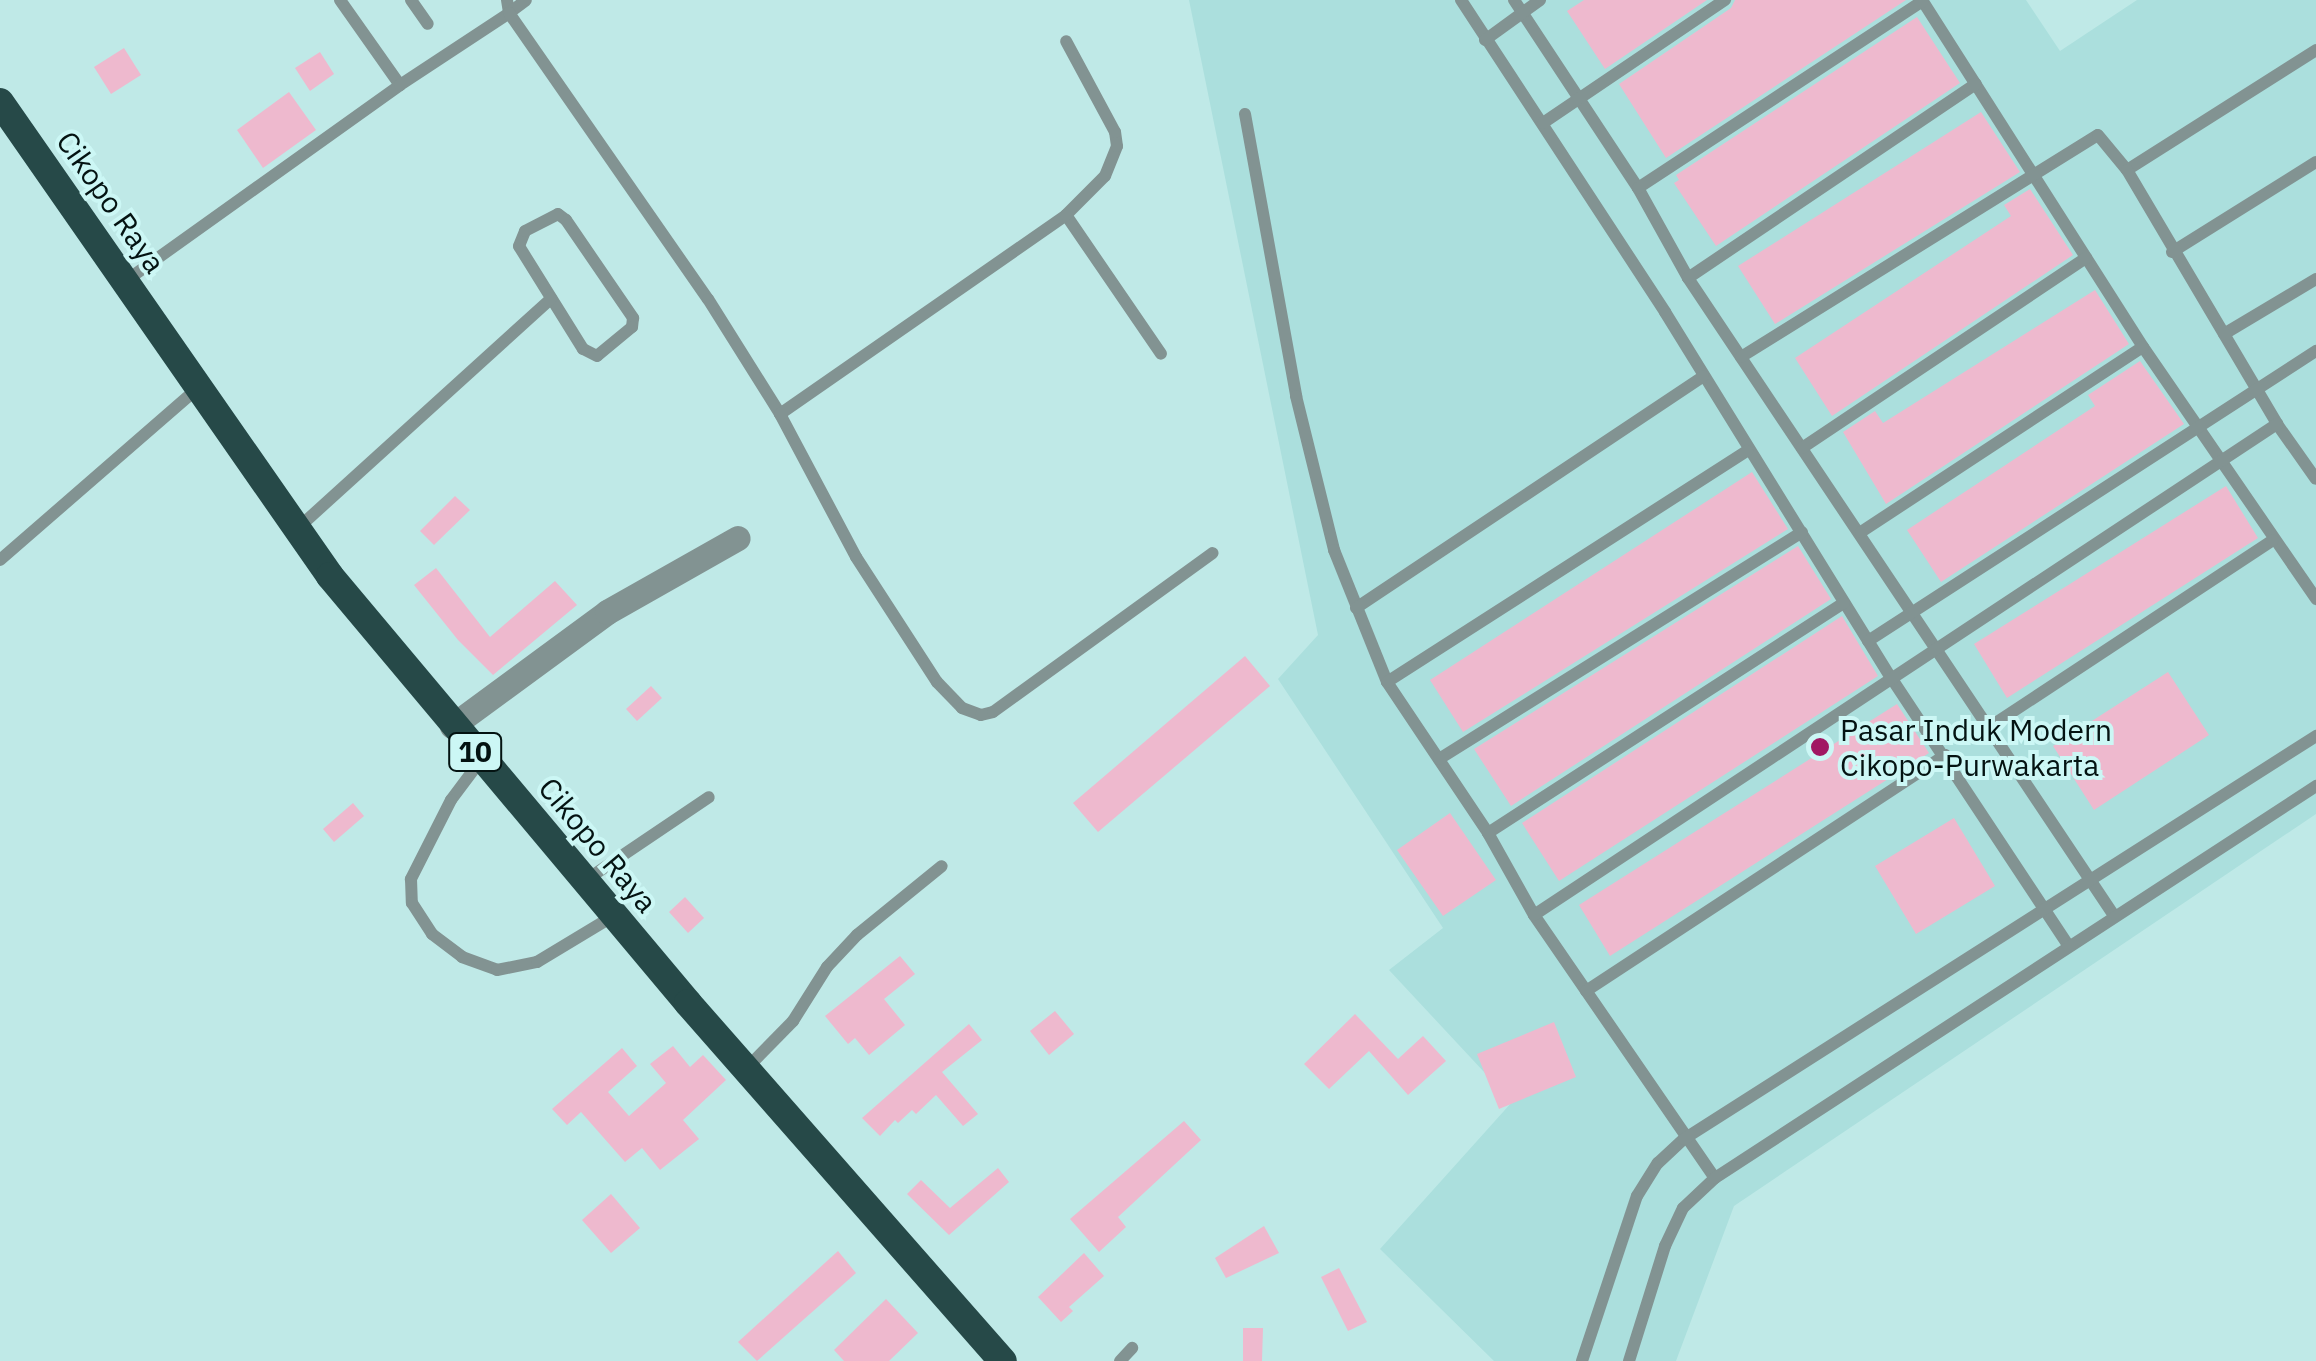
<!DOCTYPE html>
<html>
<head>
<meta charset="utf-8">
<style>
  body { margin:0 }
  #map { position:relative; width:2316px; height:1361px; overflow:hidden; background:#bfe9e7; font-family:"IBM Plex Sans",sans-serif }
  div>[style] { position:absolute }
  .built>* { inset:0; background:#abdfdd }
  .building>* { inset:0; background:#eeb9ce }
  .service>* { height:12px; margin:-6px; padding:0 6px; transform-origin:6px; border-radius:6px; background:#829392 }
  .minor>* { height:25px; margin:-12.5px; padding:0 12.5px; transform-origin:12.5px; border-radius:12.5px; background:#829392 }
  .trunk>* { height:28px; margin:-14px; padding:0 14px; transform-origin:14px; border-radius:14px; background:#264948 }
  .dots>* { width:28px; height:28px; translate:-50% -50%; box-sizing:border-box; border:5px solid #ccf7f5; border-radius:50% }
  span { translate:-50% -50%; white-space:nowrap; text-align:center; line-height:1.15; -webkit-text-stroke:8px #ccf7f5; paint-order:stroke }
  .shield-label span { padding:2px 8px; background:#ccf7f5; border:2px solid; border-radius:8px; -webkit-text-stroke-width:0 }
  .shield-label { font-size:28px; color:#041312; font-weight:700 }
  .street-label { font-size:30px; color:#041312 }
  .poi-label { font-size:30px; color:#041312 }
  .left { translate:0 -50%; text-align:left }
</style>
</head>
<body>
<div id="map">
  <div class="built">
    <div style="clip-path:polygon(1189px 0,2026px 0,2060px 51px,2137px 0,2316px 0,2316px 814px,1734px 1206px,1676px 1361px,1494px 1361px,1380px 1249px,1512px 1102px,1389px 970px,1443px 928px,1278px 679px,1318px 635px)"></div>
  </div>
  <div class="building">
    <div style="clip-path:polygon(1584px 0,1707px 0,1605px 69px,1567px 11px)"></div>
    <div style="clip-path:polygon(1735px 0,1906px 0,1666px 158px,1619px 84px,1731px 8px)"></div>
    <div style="clip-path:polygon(1917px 17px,1960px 83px,1716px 246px,1674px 183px,1679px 180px,1676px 175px)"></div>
    <div style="clip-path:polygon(124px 48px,141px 75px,111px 94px,94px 67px)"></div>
    <div style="clip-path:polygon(320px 52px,334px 74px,310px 91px,295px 68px)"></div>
    <div style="clip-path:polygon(289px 92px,316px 130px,263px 168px,237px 130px)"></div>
    <div style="clip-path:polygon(1981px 112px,2020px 172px,1775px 324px,1738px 266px)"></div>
    <div style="clip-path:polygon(2030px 189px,2073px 255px,1832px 416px,1795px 358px,2011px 216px,2004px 205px)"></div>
    <div style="clip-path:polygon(2095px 290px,2129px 344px,1886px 504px,1843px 432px,1875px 411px,1883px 423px)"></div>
    <div style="clip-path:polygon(2140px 361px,2184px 424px,1941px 582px,1907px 530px,2095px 406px,2088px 395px)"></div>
    <div style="clip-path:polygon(1752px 472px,1788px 529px,1463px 732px,1430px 680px)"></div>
    <div style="clip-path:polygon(2226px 486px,2258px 538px,2007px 698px,1974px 644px)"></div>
    <div style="clip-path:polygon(455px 496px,470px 510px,434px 545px,420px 531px)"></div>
    <div style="clip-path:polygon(1798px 546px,1831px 599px,1511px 806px,1474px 749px)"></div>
    <div style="clip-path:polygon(436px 568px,490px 637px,555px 581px,577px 605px,493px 675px,458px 640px,414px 585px)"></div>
    <div style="clip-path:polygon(1842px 616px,1878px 676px,1559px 881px,1522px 823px)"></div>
    <div style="clip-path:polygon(1245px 656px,1270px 686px,1098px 832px,1073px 803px)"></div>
    <div style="clip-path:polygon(2168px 672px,2209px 735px,2094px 810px,2053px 746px)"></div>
    <div style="clip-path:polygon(651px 686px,662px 698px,637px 721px,626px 709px)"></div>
    <div style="clip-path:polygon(1897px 704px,1929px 753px,1610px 956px,1579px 905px)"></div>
    <div style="clip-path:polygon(353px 803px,364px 816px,334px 842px,323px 829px)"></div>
    <div style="clip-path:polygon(1450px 813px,1496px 880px,1443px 916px,1397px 850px)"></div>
    <div style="clip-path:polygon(1954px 818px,1995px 886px,1916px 934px,1875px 866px)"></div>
    <div style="clip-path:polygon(685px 897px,704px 918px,688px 933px,669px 912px)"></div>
    <div style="clip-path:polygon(900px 956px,915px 974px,884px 999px,905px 1025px,869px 1055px,855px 1038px,848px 1044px,825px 1016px)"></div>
    <div style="clip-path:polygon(1055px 1011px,1074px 1034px,1049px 1055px,1030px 1031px)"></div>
    <div style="clip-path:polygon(1355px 1014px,1398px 1059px,1423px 1036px,1446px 1061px,1408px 1095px,1369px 1051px,1329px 1089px,1304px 1064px)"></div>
    <div style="clip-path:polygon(1554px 1022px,1576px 1077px,1499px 1109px,1477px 1054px)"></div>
    <div style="clip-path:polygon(969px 1024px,982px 1040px,942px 1072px,978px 1114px,963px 1126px,936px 1095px,916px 1114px,912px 1110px,898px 1123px,895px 1120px,880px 1136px,862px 1118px)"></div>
    <div style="clip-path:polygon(673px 1046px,690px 1067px,703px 1055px,726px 1080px,683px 1120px,699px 1139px,660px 1170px,642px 1148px,625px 1162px,581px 1112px,567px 1125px,552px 1109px,622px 1048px,637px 1066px,608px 1092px,629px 1116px,666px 1083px,650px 1064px)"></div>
    <div style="clip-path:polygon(1184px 1121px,1201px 1140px,1118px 1217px,1126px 1227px,1099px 1252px,1070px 1219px)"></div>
    <div style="clip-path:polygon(998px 1168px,1009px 1182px,949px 1235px,907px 1194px,921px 1180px,950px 1208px)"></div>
    <div style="clip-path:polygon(611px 1194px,640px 1228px,611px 1253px,582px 1220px)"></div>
    <div style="clip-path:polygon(1264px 1226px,1279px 1253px,1226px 1278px,1215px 1258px)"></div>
    <div style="clip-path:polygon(838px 1251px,856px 1273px,757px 1361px,738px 1342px)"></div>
    <div style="clip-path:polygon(1084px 1253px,1104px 1276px,1069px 1307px,1073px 1311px,1061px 1322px,1038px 1297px)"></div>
    <div style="clip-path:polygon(1339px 1268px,1367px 1322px,1348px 1331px,1321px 1277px)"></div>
    <div style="clip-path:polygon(886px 1299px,918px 1333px,889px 1361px,844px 1361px,834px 1350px)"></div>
    <div style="clip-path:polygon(1243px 1328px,1263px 1328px,1262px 1361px,1243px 1361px)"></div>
  </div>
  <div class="service">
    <div style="left:340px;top:0;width:104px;rotate:54.8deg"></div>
    <div style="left:411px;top:0;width:29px;rotate:55deg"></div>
    <div style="left:507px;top:0;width:13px;rotate:81deg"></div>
    <div style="left:509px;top:13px;width:21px;rotate:-37deg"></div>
    <div style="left:1461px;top:0;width:373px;rotate:56.8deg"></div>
    <div style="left:1665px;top:312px;width:432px;rotate:58.3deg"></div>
    <div style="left:1892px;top:679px;width:320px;rotate:56.5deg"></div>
    <div style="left:1514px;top:0;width:225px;rotate:56.6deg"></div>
    <div style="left:1638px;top:188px;width:103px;rotate:60.9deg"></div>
    <div style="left:1688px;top:278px;width:765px;rotate:56.25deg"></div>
    <div style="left:1922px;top:0;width:411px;rotate:57.5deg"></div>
    <div style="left:2143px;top:347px;width:306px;rotate:55.5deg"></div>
    <div style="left:1485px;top:40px;width:68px;rotate:-36deg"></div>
    <div style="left:1245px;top:114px;width:287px;rotate:79.7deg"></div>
    <div style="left:1296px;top:396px;width:159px;rotate:76.1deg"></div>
    <div style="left:1334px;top:550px;width:142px;rotate:68.1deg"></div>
    <div style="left:1387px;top:682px;width:182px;rotate:56.2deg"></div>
    <div style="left:1488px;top:833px;width:94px;rotate:60.7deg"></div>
    <div style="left:1534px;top:915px;width:319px;rotate:55.5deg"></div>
    <div style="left:1543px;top:123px;width:220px;rotate:-34.1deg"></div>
    <div style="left:2127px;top:170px;width:224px;rotate:-32.4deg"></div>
    <div style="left:1638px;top:188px;width:341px;rotate:-33.3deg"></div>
    <div style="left:558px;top:214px;width:10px;rotate:37deg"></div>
    <div style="left:566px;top:220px;width:119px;rotate:55.6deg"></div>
    <div style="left:633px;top:318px;width:9px;rotate:96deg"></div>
    <div style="left:632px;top:327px;width:45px;rotate:140.4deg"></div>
    <div style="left:597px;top:356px;width:16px;rotate:-153deg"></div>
    <div style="left:583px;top:349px;width:121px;rotate:-121.9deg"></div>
    <div style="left:519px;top:246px;width:16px;rotate:-68deg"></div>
    <div style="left:525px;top:231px;width:37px;rotate:-27deg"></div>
    <div style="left:1066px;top:215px;width:168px;rotate:55.6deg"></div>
    <div style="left:2172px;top:252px;width:170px;rotate:-32deg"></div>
    <div style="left:1688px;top:278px;width:347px;rotate:-34deg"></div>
    <div style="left:127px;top:280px;width:335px;rotate:-35.5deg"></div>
    <div style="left:400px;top:85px;width:131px;rotate:-33.4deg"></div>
    <div style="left:509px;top:13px;width:348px;rotate:55.2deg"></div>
    <div style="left:708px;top:299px;width:136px;rotate:57.9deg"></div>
    <div style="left:780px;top:414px;width:162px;rotate:62deg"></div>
    <div style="left:856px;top:557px;width:149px;rotate:57.1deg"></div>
    <div style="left:937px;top:682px;width:36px;rotate:46deg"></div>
    <div style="left:962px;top:708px;width:20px;rotate:20deg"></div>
    <div style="left:981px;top:715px;width:12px;rotate:-14deg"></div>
    <div style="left:993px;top:712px;width:271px;rotate:-35.9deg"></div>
    <div style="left:2224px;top:334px;width:107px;rotate:-30.9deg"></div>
    <div style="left:1741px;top:357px;width:420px;rotate:-31.9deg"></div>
    <div style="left:2098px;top:135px;width:45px;rotate:50.4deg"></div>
    <div style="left:2127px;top:170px;width:295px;rotate:59.4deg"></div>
    <div style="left:2277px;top:424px;width:67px;rotate:54.7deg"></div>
    <div style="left:780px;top:414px;width:348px;rotate:-34.8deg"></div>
    <div style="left:1066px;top:215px;width:55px;rotate:-45deg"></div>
    <div style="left:1105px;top:176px;width:32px;rotate:-68deg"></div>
    <div style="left:1117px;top:146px;width:14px;rotate:-98deg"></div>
    <div style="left:1115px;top:132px;width:103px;rotate:-118.3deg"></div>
    <div style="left:1802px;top:448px;width:342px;rotate:-33.8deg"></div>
    <div style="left:297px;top:529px;width:343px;rotate:-42.2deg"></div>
    <div style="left:1861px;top:532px;width:337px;rotate:-33.3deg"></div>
    <div style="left:0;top:560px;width:262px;rotate:-41deg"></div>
    <div style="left:1356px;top:608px;width:417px;rotate:-33.7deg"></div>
    <div style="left:1868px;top:641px;width:534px;rotate:-32.92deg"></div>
    <div style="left:1387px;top:682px;width:428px;rotate:-32.7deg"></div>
    <div style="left:1988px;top:728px;width:341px;rotate:-33.4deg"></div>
    <div style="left:1439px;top:759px;width:428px;rotate:-32deg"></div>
    <div style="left:481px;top:760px;width:50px;rotate:126.9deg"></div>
    <div style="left:451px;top:800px;width:89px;rotate:116.9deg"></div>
    <div style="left:411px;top:879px;width:24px;rotate:88deg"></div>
    <div style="left:412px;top:903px;width:37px;rotate:57deg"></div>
    <div style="left:432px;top:934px;width:38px;rotate:37deg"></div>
    <div style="left:462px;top:957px;width:37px;rotate:20deg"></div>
    <div style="left:497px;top:970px;width:41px;rotate:-11.3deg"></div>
    <div style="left:537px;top:962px;width:91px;rotate:-31.1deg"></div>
    <div style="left:1488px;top:833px;width:424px;rotate:-32.9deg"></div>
    <div style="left:586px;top:880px;width:148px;rotate:-34deg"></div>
    <div style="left:1534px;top:915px;width:891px;rotate:-33.46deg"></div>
    <div style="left:1586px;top:991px;width:430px;rotate:-33.3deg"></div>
    <div style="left:745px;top:1070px;width:69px;rotate:-45.6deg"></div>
    <div style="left:793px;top:1021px;width:64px;rotate:-57.8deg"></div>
    <div style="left:827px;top:967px;width:44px;rotate:-46.8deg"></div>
    <div style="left:857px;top:935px;width:109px;rotate:-39.1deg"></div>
    <div style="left:1120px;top:1361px;width:18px;rotate:-47deg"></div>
    <div style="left:1582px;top:1361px;width:174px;rotate:-71.6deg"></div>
    <div style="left:1637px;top:1196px;width:39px;rotate:-58deg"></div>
    <div style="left:1658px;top:1163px;width:35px;rotate:-43deg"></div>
    <div style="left:1684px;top:1139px;width:750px;rotate:-32.52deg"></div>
    <div style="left:1629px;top:1361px;width:121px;rotate:-72.6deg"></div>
    <div style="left:1665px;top:1246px;width:42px;rotate:-64.7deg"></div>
    <div style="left:1683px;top:1208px;width:44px;rotate:-43.2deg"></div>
    <div style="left:1715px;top:1178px;width:718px;rotate:-33.11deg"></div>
  </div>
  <div class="minor">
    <div style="left:452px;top:726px;width:192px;rotate:-36.3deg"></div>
    <div style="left:607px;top:612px;width:150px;rotate:-29.5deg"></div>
  </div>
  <div class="trunk">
    <div style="left:0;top:102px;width:578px;rotate:55.15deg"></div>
    <div style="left:330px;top:576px;width:557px;rotate:50.02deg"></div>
    <div style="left:688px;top:1003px;width:477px;rotate:48.7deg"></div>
  </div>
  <div class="dots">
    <div style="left:1820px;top:747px;background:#a11863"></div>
  </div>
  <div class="shield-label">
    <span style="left:475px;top:752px">10</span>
  </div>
  <div class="street-label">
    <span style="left:111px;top:202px;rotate:55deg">Cikopo Raya</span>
    <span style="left:598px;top:845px;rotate:50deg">Cikopo Raya</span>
  </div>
  <div class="poi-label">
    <span class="left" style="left:1840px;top:747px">Pasar Induk Modern<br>Cikopo-Purwakarta</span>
  </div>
</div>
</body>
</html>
